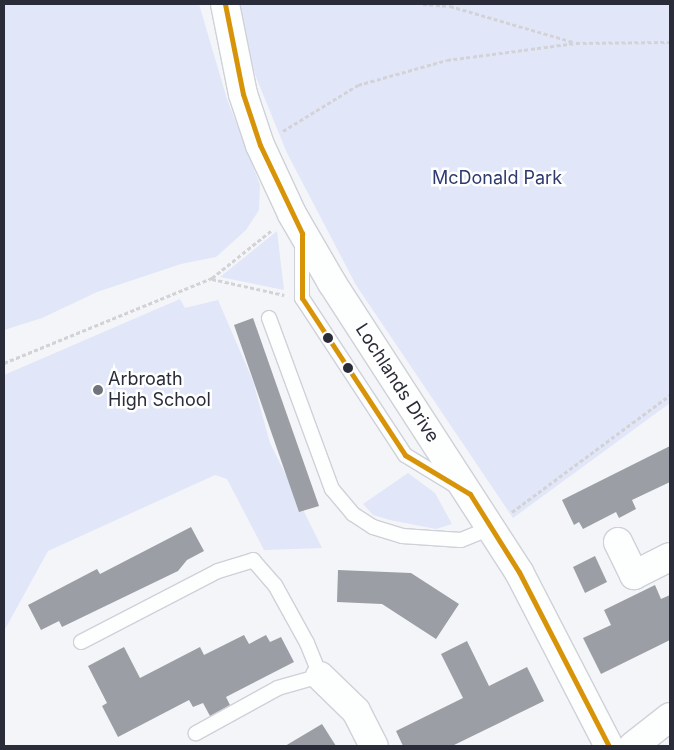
<!DOCTYPE html>
<html>
<head>
<meta charset="utf-8">
<style>
  body { margin:0 }
  #map { position:relative; width:674px; height:750px; overflow:hidden; background:#f4f5f9; font-family:Inter,sans-serif }
  div>[style] { position:absolute }
  .green>* { inset:0; background:#e1e6f8 }
  .building>* { inset:0; background:#9b9ea4 }
  .path>* { height:3px; margin-top:-1.5px; transform-origin:0; background:repeating-linear-gradient(90deg,#d3d3d7 0 4px,transparent 0 6.5px) }
  .roads { filter:drop-shadow(1px 0 #cfd1d8) drop-shadow(-1px 0 #cfd1d8) drop-shadow(0 1px #cfd1d8) drop-shadow(0 -1px #cfd1d8) }
  .lane>* { height:14px; margin:-7px; padding:0 7px; transform-origin:7px; border-radius:7px; background:#fdfefe }
  .street>* { height:28px; margin:-14px; padding:0 14px; transform-origin:14px; border-radius:14px; background:#fdfefe }
  .secondary>* { height:28px; margin:-14px; padding:0 14px; transform-origin:14px; border-radius:14px; background:#fdfefe }
  .bus-1>* { height:5px; margin:-2.5px; padding:0 2.5px; transform-origin:2.5px; border-radius:2.5px; background:#d89409 }
  .dots>* { width:14px; height:14px; translate:-50% -50%; box-sizing:border-box; border:2px solid #fff; border-radius:50% }
  span { translate:-50% -50%; white-space:nowrap; text-align:center; line-height:1.15; -webkit-text-stroke:5px #fff; paint-order:stroke }
  .park-label { font-size:18px; color:#2f3a6f }
  .poi-label { font-size:18px; color:#2a2d39 }
  .left { translate:0 -50%; text-align:left }
  .street-label { font-size:18px; color:#2a2d39 }
  .frame { position:absolute; inset:0; border:5px solid #2a2d39; pointer-events:none }
</style>
</head>
<body>
<div id="map">
  <div class="green">
    <div style="clip-path:polygon(4px 4px,199px 4px,227px 99px,260px 185px,259px 210px,246px 230px,216px 257px,181px 264px,97px 292px,42px 318px,4px 330px)"></div>
    <div style="clip-path:polygon(241px 4px,670px 4px,670px 403px,513px 518px,356px 285px,287px 153px,256px 77px,240px 19px)"></div>
    <div style="clip-path:polygon(277px 231px,284px 290px,220px 277px)"></div>
    <div style="clip-path:polygon(180px 299px,185px 308px,218px 300px,253px 381px,270px 443px,322px 548px,264px 550px,227px 479px,215px 475px,48px 551px,4px 631px,4px 375px)"></div>
    <div style="clip-path:polygon(408px 473px,435px 493px,452px 524px,436px 529px,390px 520px,373px 515px,363px 504px)"></div>
  </div>
  <div class="building">
    <div style="clip-path:polygon(253px 318px,319px 506px,299px 512px,234px 325px)"></div>
    <div style="clip-path:polygon(670px 446px,670px 482px,632px 500px,636px 509px,619px 518px,616px 512px,583px 529px,579px 522px,574px 525px,562px 500px)"></div>
    <div style="clip-path:polygon(191px 527px,204px 551px,187px 560px,178px 571px,62px 627px,59px 621px,41px 630px,28px 605px,97px 569px,100px 574px)"></div>
    <div style="clip-path:polygon(595px 556px,607px 582px,585px 593px,573px 567px)"></div>
    <div style="clip-path:polygon(338px 570px,411px 573px,459px 604px,436px 639px,382px 604px,337px 602px)"></div>
    <div style="clip-path:polygon(655px 585px,661px 599px,670px 595px,670px 640px,601px 674px,583px 638px,611px 625px,604px 610px)"></div>
    <div style="clip-path:polygon(244px 635px,249px 644px,266px 635px,270px 642px,281px 637px,294px 662px,226px 697px,230px 705px,210px 716px,203px 703px,193px 707px,189px 700px,118px 737px,102px 706px,107px 703px,88px 666px,124px 647px,140px 678px,200px 647px,204px 655px)"></div>
    <div style="clip-path:polygon(467px 641px,489px 686px,527px 667px,544px 701px,452px 746px,403px 746px,396px 731px,463px 698px,441px 654px)"></div>
    <div style="clip-path:polygon(322px 724px,336px 746px,285px 746px)"></div>
  </div>
  <div class="path">
    <div style="left:423px;top:4px;width:27px;rotate:4deg"></div>
    <div style="left:450px;top:6px;width:128px;rotate:16.3deg"></div>
    <div style="left:283px;top:131px;width:88px;rotate:-31.5deg"></div>
    <div style="left:358px;top:85px;width:92px;rotate:-15.7deg"></div>
    <div style="left:447px;top:60px;width:130px;rotate:-7.5deg"></div>
    <div style="left:576px;top:43px;width:94px;rotate:-0.6deg"></div>
    <div style="left:212px;top:279px;width:74px;rotate:12.5deg"></div>
    <div style="left:4px;top:363px;width:225px;rotate:-22.2deg"></div>
    <div style="left:212px;top:278px;width:77px;rotate:-38.7deg"></div>
    <div style="left:512px;top:512px;width:197px;rotate:-36.5deg"></div>
  </div>
  <div class="roads">
    <div class="lane">
      <div style="left:302px;top:242px;width:56px;rotate:90deg"></div>
      <div style="left:302px;top:298px;width:188px;rotate:56.7deg"></div>
      <div style="left:405px;top:455px;width:60px;rotate:31.3deg"></div>
      <div style="left:269px;top:318px;width:182px;rotate:69.8deg"></div>
      <div style="left:332px;top:489px;width:33px;rotate:50deg"></div>
      <div style="left:353px;top:514px;width:24px;rotate:33deg"></div>
      <div style="left:373px;top:527px;width:30px;rotate:17deg"></div>
      <div style="left:402px;top:536px;width:59px;rotate:3.9deg"></div>
      <div style="left:461px;top:540px;width:32px;rotate:-22deg"></div>
      <div style="left:81px;top:642px;width:154px;rotate:-27.4deg"></div>
      <div style="left:218px;top:571px;width:37px;rotate:-17deg"></div>
      <div style="left:253px;top:560px;width:33px;rotate:49deg"></div>
      <div style="left:275px;top:585px;width:66px;rotate:61.1deg"></div>
      <div style="left:307px;top:643px;width:35px;rotate:68deg"></div>
      <div style="left:320px;top:676px;width:44px;rotate:164.1deg"></div>
      <div style="left:278px;top:688px;width:94px;rotate:151.2deg"></div>
    </div>
    <div class="street">
      <div style="left:225px;top:4px;width:92px;rotate:78.7deg"></div>
      <div style="left:243px;top:94px;width:54px;rotate:71.6deg"></div>
      <div style="left:260px;top:145px;width:76px;rotate:65.1deg"></div>
      <div style="left:292px;top:214px;width:80px;rotate:59.9deg"></div>
      <div style="left:332px;top:283px;width:344px;rotate:57.1deg"></div>
      <div style="left:519px;top:572px;width:196px;rotate:62.7deg"></div>
      <div style="left:618px;top:542px;width:37px;rotate:64deg"></div>
      <div style="left:634px;top:575px;width:40px;rotate:-26.6deg"></div>
      <div style="left:320px;top:676px;width:50px;rotate:44.2deg"></div>
      <div style="left:356px;top:711px;width:39px;rotate:63deg"></div>
    </div>
    <div class="secondary">
      <div style="left:633px;top:746px;width:47px;rotate:-38.1deg"></div>
    </div>
  </div>
  <div class="bus-1">
    <div style="left:225px;top:4px;width:92px;rotate:78.7deg"></div>
    <div style="left:243px;top:94px;width:54px;rotate:71.6deg"></div>
    <div style="left:260px;top:145px;width:98px;rotate:64.5deg"></div>
    <div style="left:302px;top:233px;width:65px;rotate:90deg"></div>
    <div style="left:302px;top:298px;width:188px;rotate:56.7deg"></div>
    <div style="left:405px;top:455px;width:76px;rotate:31deg"></div>
    <div style="left:470px;top:494px;width:92px;rotate:57.9deg"></div>
    <div style="left:519px;top:572px;width:196px;rotate:62.7deg"></div>
  </div>
  <div class="dots">
    <div style="left:328px;top:338px;background:#2a2d39"></div>
    <div style="left:348px;top:368px;background:#2a2d39"></div>
    <div style="left:98px;top:390px;background:#71737c"></div>
  </div>
  <div class="park-label">
    <span style="left:497px;top:178px">McDonald Park</span>
  </div>
  <div class="poi-label">
    <span class="left" style="left:108px;top:390px">Arbroath<br>High School</span>
  </div>
  <div class="street-label">
    <span style="left:397px;top:383px;rotate:57deg">Lochlands Drive</span>
  </div>
  <div class="frame"></div>
</div>
</body>
</html>
